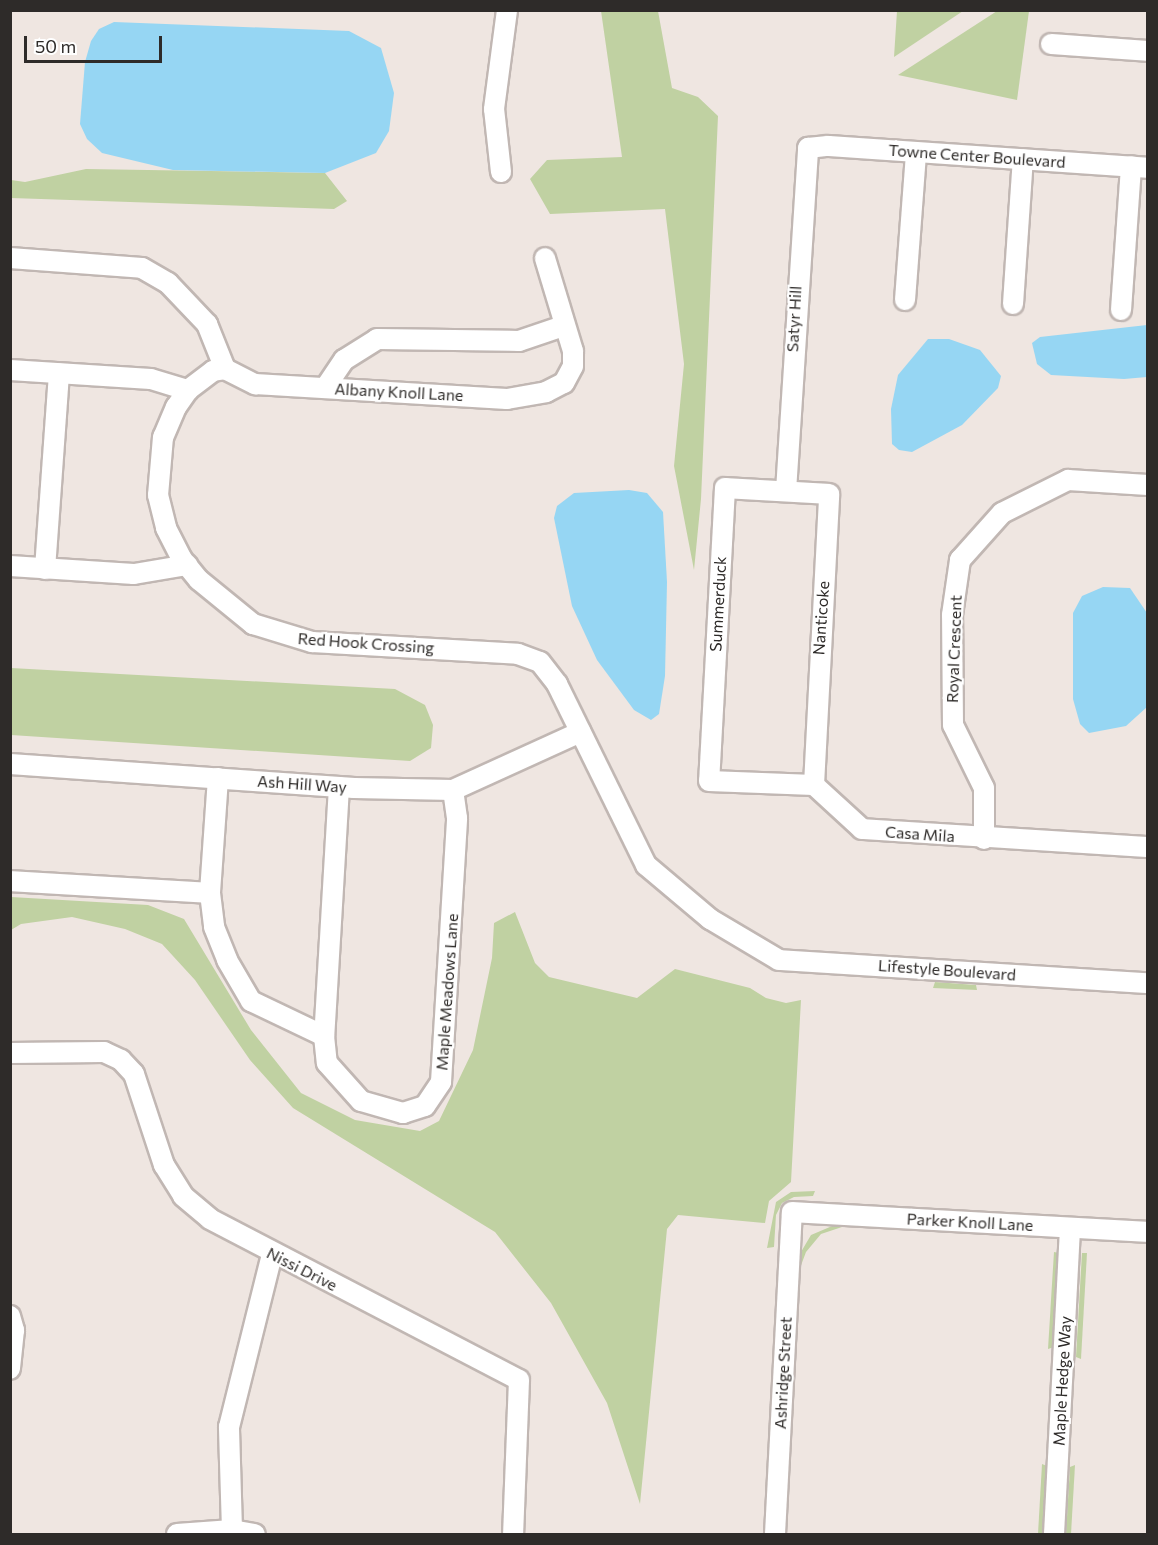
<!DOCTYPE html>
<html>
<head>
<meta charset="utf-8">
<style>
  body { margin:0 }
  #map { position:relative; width:1158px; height:1545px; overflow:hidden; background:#efe6e1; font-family:Commissioner,sans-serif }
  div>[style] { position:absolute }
  .green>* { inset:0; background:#c0d1a2 }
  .water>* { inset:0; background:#96d6f3 }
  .roads { filter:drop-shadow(2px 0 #c1b7b3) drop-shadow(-2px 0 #c1b7b3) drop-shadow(0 2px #c1b7b3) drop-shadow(0 -2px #c1b7b3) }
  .minor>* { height:20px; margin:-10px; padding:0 10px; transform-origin:10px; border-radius:10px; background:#fff }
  span { translate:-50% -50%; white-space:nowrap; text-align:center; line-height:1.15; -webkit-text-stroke:4.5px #fff; paint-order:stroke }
  .street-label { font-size:16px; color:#2e2b29 }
  .frame { position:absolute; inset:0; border:12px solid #2e2b29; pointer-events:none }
  .scale { position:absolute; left:24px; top:36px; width:138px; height:27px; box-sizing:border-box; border:3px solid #2e2b29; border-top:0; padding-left:8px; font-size:18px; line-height:21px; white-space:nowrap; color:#2e2b29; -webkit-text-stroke:4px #fff; paint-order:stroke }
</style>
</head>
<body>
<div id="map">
  <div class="green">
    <div style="clip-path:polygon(601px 11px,658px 11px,672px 88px,698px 97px,718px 116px,701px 499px,694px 570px,674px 466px,684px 364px,665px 209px,550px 214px,530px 179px,547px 160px,622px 157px)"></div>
    <div style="clip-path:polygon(897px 11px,897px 10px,963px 11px,894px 57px)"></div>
    <div style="clip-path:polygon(997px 11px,1029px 11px,1017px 100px,898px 75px)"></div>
    <div style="clip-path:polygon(86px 169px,325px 173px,347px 201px,334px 209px,11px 198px,11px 180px,25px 182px)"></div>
    <div style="clip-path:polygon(11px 668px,395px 689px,425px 705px,433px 725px,431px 748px,410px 761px,11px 735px)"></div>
    <div style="clip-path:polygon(11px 897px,148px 905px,184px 919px,251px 1030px,301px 1093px,355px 1120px,420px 1131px,439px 1121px,473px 1050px,492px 958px,494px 923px,515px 912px,535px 963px,549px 977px,637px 998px,675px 969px,750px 988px,766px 998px,786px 1003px,801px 1000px,791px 1182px,769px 1201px,765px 1223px,678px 1215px,667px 1229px,640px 1504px,607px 1403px,551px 1303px,495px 1232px,293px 1108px,250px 1060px,195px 980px,162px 944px,125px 929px,72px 917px,21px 924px,11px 930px)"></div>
    <div style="clip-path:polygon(935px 982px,976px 985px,977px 990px,933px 988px)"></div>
    <div style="clip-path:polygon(815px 1191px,813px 1196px,794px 1197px,782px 1203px,776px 1215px,774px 1247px,767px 1248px,776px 1202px,791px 1192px)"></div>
    <div style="clip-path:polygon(844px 1221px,845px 1226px,821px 1234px,806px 1252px,800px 1268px,797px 1335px,791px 1332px,798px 1257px,811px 1235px)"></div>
    <div style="clip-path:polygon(1054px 1252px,1059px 1253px,1054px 1347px,1048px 1349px)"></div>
    <div style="clip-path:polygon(1082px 1253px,1087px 1253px,1081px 1359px,1076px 1357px)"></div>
    <div style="clip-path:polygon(1042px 1464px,1047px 1466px,1043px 1534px,1038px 1534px)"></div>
    <div style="clip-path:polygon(1075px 1465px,1071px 1534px,1066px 1534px,1070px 1467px)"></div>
  </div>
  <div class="water">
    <div style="clip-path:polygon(114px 22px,349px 31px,381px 48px,394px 93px,389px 131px,376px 153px,325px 173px,173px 170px,102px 153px,87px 139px,80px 124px,85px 62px,91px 41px,99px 29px)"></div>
    <div style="clip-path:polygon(1147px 325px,1147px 377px,1124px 379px,1051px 375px,1037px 364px,1032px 343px,1040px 337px)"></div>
    <div style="clip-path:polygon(928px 339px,949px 339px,980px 350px,1001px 376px,998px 388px,962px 425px,912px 452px,899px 450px,892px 444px,891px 409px,898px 375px)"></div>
    <div style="clip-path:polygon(629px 490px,647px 493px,663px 512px,667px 582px,665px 676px,659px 714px,651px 720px,634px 710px,597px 660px,572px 606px,554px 518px,557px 506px,574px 493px)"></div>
    <div style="clip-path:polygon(1103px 587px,1130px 588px,1147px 613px,1147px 707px,1126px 726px,1089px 733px,1080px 724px,1073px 699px,1073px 613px,1082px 596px)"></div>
  </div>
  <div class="roads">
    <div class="minor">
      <div style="left:1051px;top:44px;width:97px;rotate:4.1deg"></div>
      <div style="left:501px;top:172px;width:63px;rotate:-96.3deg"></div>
      <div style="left:494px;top:109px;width:100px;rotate:-82.5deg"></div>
      <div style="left:10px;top:258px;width:132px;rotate:4.3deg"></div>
      <div style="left:142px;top:268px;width:30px;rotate:30deg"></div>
      <div style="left:168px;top:283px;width:57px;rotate:46.4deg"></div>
      <div style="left:207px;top:324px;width:48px;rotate:68.2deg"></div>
      <div style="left:905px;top:300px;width:148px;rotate:-85.7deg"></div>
      <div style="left:1013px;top:304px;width:145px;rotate:-86.1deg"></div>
      <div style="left:1121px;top:310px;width:144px;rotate:-86deg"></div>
      <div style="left:225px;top:369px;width:12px;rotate:171deg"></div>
      <div style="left:213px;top:371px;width:31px;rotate:143deg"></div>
      <div style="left:188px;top:390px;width:21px;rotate:125deg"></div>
      <div style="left:176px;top:407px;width:33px;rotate:113deg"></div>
      <div style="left:163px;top:437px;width:58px;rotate:94.9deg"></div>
      <div style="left:158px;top:495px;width:34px;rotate:76deg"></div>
      <div style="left:166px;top:528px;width:34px;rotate:63deg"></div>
      <div style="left:181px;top:558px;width:28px;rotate:51deg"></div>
      <div style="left:199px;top:580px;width:70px;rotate:39.2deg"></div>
      <div style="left:253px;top:624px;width:62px;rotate:17deg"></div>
      <div style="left:312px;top:642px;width:206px;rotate:3.3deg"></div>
      <div style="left:518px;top:654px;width:23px;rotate:20deg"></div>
      <div style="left:540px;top:662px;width:28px;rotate:52deg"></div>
      <div style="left:557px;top:684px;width:202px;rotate:63.8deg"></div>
      <div style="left:646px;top:865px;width:84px;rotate:40.2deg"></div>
      <div style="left:710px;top:919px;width:80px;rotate:30.7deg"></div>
      <div style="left:779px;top:960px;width:370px;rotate:3.6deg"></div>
      <div style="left:225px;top:369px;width:34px;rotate:27deg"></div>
      <div style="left:255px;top:384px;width:252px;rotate:3.4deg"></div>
      <div style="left:507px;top:399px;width:40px;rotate:-10deg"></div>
      <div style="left:546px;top:392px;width:20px;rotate:-27deg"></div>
      <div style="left:564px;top:383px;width:19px;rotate:-62deg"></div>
      <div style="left:573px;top:366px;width:15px;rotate:-90deg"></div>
      <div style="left:573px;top:351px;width:97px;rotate:-106.8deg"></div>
      <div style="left:10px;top:370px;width:141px;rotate:3.7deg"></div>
      <div style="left:151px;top:379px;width:39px;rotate:17deg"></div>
      <div style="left:325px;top:388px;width:34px;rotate:-56deg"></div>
      <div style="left:344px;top:360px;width:39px;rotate:-32deg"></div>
      <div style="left:377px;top:339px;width:142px;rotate:0.8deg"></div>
      <div style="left:519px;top:341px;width:46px;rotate:-18.8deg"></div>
      <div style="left:786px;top:491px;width:344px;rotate:-86.3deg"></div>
      <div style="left:808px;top:148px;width:20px;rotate:-6deg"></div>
      <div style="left:828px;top:146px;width:321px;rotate:3.9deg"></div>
      <div style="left:10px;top:566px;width:124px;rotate:3.7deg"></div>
      <div style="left:134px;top:574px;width:54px;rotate:-9.6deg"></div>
      <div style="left:45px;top:569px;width:196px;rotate:-85.9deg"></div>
      <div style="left:10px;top:764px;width:345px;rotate:4deg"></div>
      <div style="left:354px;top:788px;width:99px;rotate:1.2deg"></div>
      <div style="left:453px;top:790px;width:140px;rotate:-24.5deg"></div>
      <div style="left:218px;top:778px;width:115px;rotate:94deg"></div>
      <div style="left:210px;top:893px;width:34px;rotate:83deg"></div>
      <div style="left:214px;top:927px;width:35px;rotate:68deg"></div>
      <div style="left:227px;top:960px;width:48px;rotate:59.7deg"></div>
      <div style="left:251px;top:1001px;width:81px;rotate:25.6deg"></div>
      <div style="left:814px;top:785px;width:291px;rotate:-87deg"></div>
      <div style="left:829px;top:494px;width:104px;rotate:-176.7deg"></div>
      <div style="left:725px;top:488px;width:293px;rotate:93.1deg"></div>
      <div style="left:709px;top:781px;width:105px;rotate:2.2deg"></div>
      <div style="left:814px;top:785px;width:65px;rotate:42.5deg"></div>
      <div style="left:862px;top:829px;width:287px;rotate:3.6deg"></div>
      <div style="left:339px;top:787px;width:249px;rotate:93.4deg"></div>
      <div style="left:324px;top:1036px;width:27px;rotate:84deg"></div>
      <div style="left:327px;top:1063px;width:51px;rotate:48.2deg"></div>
      <div style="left:361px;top:1101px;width:44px;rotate:15.9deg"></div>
      <div style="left:403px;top:1113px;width:23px;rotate:-18deg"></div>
      <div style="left:425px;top:1106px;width:29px;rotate:-56deg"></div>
      <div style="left:441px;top:1082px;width:264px;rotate:-86.5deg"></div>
      <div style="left:457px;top:818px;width:28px;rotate:-98deg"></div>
      <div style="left:984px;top:839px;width:51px;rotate:-90deg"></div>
      <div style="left:984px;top:788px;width:70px;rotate:-116.2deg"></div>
      <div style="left:953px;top:725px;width:110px;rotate:-90.5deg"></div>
      <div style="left:952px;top:615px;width:56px;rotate:-81.7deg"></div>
      <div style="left:960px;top:560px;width:63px;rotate:-48.2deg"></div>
      <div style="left:1002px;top:513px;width:74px;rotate:-26.6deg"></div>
      <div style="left:1068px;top:480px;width:80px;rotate:3.6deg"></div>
      <div style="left:10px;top:881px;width:200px;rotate:3.4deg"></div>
      <div style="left:10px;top:1053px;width:94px;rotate:-0.6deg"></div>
      <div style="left:104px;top:1052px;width:19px;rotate:25deg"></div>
      <div style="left:121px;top:1060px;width:19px;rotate:47deg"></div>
      <div style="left:134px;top:1074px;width:96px;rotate:71.8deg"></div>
      <div style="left:164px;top:1165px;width:36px;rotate:58deg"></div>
      <div style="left:183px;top:1196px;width:35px;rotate:40deg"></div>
      <div style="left:210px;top:1219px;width:348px;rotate:27.5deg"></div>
      <div style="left:519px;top:1380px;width:154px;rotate:92.2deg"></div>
      <div style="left:10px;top:1316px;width:15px;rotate:74deg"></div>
      <div style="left:14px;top:1330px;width:39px;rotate:96deg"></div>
      <div style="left:232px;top:1530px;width:103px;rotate:-91.7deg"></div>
      <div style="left:229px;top:1427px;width:178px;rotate:-76deg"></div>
      <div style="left:177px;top:1534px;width:55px;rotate:-4.2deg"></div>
      <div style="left:232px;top:1530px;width:23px;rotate:10deg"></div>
      <div style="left:775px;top:1534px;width:322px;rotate:-87deg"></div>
      <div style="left:792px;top:1212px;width:357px;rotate:3.2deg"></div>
      <div style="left:1054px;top:1534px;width:306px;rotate:-87deg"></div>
    </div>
  </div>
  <div class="street-label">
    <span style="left:977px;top:156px;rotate:4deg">Towne Center Boulevard</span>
    <span style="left:794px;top:319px;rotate:-87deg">Satyr Hill</span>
    <span style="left:399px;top:392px;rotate:3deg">Albany Knoll Lane</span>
    <span style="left:718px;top:604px;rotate:-87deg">Summerduck</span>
    <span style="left:821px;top:618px;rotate:-86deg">Nanticoke</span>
    <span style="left:366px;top:643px;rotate:4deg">Red Hook Crossing</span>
    <span style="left:954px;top:649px;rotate:-88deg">Royal Crescent</span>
    <span style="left:302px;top:784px;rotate:4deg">Ash Hill Way</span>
    <span style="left:920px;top:834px;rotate:4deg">Casa Mila</span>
    <span style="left:947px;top:970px;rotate:4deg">Lifestyle Boulevard</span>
    <span style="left:447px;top:992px;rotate:-86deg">Maple Meadows Lane</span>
    <span style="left:970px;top:1222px;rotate:3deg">Parker Knoll Lane</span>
    <span style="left:302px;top:1269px;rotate:27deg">Nissi Drive</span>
    <span style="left:783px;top:1373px;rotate:-87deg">Ashridge Street</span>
    <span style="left:1062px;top:1381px;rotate:-87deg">Maple Hedge Way</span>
  </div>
  <div class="frame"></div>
  <div class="scale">50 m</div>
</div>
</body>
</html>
